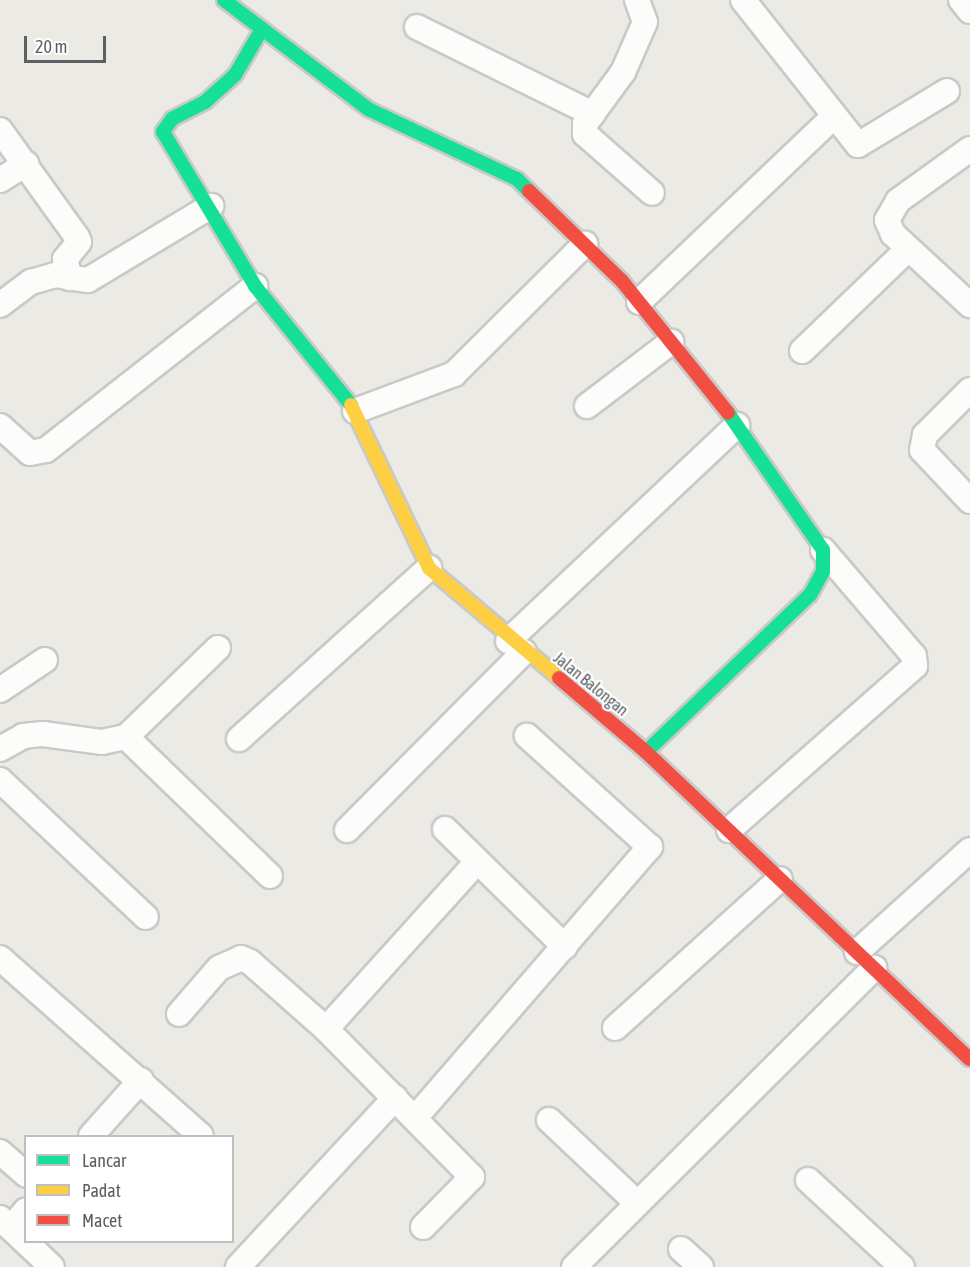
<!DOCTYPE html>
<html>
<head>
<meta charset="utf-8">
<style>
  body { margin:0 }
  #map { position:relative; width:970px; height:1267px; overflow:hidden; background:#eceae4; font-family:"Asap Condensed",sans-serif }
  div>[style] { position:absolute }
  .roads { filter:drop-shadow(2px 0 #c9c9c9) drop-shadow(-2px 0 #c9c9c9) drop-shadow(0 2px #c9c9c9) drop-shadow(0 -2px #c9c9c9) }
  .street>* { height:24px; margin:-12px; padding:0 12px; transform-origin:12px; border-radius:12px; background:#fcfcfb }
  .fast>* { height:14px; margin:-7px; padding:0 7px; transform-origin:7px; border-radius:7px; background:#16e098 }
  .slow>* { height:14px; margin:-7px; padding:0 7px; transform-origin:7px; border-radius:7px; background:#ffcf43 }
  .jam>* { height:14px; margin:-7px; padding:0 7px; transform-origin:7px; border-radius:7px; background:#f24e42 }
  span { translate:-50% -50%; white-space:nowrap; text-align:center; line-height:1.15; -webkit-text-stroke:4.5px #fff; paint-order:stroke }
  .street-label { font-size:16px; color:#5a5f64 }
  .legend { position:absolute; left:24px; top:1135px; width:210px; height:108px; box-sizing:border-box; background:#fff; border:2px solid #bdbfc1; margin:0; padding:8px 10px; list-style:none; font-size:18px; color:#5a5f64 }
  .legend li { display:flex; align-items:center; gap:12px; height:30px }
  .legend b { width:30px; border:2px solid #bdbfc1 }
  .scale { position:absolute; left:24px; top:36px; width:82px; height:27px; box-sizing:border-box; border:3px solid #5a5f64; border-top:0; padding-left:8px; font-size:18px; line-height:21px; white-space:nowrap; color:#5a5f64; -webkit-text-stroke:4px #fff; paint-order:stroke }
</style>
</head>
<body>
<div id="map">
  <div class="roads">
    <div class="street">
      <div style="left:637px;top:0;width:23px;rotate:70deg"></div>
      <div style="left:645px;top:22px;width:55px;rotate:113.7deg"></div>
      <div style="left:623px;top:72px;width:64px;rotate:126.2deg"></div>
      <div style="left:585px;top:124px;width:10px;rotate:90deg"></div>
      <div style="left:585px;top:134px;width:89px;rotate:41.4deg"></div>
      <div style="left:743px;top:0;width:185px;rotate:51.6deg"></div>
      <div style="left:858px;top:145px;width:104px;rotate:-31.2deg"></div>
      <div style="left:961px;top:0;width:14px;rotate:51deg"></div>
      <div style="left:417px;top:27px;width:196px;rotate:26.3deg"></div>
      <div style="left:0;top:130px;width:132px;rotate:54.3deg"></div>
      <div style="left:77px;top:237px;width:5px;rotate:68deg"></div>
      <div style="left:79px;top:242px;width:22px;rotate:129deg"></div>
      <div style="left:65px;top:259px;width:20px;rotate:75deg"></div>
      <div style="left:970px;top:149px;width:89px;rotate:144.2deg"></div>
      <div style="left:898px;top:201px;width:22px;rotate:120deg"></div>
      <div style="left:887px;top:220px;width:15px;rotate:67deg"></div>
      <div style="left:893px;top:234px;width:105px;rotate:42.7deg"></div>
      <div style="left:0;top:180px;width:31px;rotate:-32deg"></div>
      <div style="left:639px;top:302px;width:268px;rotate:-43.6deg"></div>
      <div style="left:0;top:305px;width:39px;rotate:-37deg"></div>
      <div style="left:31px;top:282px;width:25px;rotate:-16deg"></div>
      <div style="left:55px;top:275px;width:33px;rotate:9deg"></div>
      <div style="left:88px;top:280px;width:144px;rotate:-31deg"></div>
      <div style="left:802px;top:351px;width:147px;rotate:-43.9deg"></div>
      <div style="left:970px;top:390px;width:64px;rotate:135deg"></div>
      <div style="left:925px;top:435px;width:15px;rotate:101deg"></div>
      <div style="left:922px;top:450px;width:70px;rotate:46.7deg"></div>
      <div style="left:587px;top:406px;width:106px;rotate:-37.3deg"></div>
      <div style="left:355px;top:411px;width:106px;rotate:-20.5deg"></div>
      <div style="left:454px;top:374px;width:185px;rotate:-44.8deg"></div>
      <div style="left:0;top:426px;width:40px;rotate:42deg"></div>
      <div style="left:30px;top:453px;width:16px;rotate:-11deg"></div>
      <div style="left:46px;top:450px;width:266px;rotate:-38.1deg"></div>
      <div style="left:508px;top:641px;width:315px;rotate:-43.3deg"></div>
      <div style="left:0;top:690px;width:54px;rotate:-33.7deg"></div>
      <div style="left:126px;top:737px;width:200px;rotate:44deg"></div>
      <div style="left:239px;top:739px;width:256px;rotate:-42deg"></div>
      <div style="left:0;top:749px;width:26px;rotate:-29deg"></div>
      <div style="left:23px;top:736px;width:20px;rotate:-6deg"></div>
      <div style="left:43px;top:734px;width:60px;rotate:7.7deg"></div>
      <div style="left:102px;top:742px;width:25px;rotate:-12deg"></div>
      <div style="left:126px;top:737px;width:128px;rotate:-44.1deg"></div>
      <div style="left:0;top:780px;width:200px;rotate:43.2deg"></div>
      <div style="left:445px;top:829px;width:168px;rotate:44.5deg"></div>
      <div style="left:347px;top:830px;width:251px;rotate:-45.2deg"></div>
      <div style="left:729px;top:830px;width:248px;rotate:-41.4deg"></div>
      <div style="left:915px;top:666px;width:10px;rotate:-96deg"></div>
      <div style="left:914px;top:656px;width:140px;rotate:-130.6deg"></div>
      <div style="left:857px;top:952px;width:152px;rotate:-42.1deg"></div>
      <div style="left:0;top:958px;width:268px;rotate:41.5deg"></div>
      <div style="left:179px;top:1014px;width:61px;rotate:-49deg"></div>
      <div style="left:219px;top:968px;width:24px;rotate:-24deg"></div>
      <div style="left:241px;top:958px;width:10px;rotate:24deg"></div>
      <div style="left:250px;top:962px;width:101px;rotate:41.4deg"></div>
      <div style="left:326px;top:1029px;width:208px;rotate:45.4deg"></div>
      <div style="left:472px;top:1177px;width:70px;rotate:134.4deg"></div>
      <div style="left:615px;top:1028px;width:222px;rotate:-42.1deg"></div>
      <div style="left:326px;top:1029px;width:224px;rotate:-47.9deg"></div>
      <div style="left:415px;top:1118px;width:359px;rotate:-49.1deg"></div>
      <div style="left:650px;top:847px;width:166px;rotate:-137.9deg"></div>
      <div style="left:549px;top:1120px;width:121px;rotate:43.3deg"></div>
      <div style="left:91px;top:1136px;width:75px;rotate:-48.2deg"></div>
      <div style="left:0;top:1152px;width:35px;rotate:41deg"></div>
      <div style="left:808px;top:1180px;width:128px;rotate:42.8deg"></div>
      <div style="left:0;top:1218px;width:71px;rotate:43.3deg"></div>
      <div style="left:11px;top:1228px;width:23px;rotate:-50deg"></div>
      <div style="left:681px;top:1249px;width:27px;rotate:42deg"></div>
      <div style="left:238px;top:1267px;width:231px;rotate:-47.1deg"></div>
      <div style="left:574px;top:1267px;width:424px;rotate:-44.9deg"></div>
    </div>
    <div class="fast">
      <div style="left:224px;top:0;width:181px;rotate:37.1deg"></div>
      <div style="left:368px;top:109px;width:165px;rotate:25.2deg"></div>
      <div style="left:517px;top:179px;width:17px;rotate:45deg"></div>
      <div style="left:262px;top:29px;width:53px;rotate:120.4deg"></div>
      <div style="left:235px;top:75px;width:40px;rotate:138deg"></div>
      <div style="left:205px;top:102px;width:37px;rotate:153deg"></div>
      <div style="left:172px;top:119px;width:16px;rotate:125deg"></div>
      <div style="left:163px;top:132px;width:179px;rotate:59.1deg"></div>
      <div style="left:255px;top:286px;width:153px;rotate:51.1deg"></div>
      <div style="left:646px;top:752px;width:227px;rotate:-43.8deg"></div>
      <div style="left:810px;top:595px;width:26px;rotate:-61deg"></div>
      <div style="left:823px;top:572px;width:22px;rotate:-90deg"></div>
      <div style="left:823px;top:550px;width:167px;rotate:-124.7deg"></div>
    </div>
    <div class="slow">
      <div style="left:351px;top:405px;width:181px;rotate:64.4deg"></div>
      <div style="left:429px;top:568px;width:170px;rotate:40.2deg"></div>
    </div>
    <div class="jam">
      <div style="left:529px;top:191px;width:129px;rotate:44.1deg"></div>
      <div style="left:622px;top:281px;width:169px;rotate:51.2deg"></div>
      <div style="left:559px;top:678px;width:114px;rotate:40.4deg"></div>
      <div style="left:646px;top:752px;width:446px;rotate:43.5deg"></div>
    </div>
  </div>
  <div class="street-label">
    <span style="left:591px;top:684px;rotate:39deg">Jalan Balongan</span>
  </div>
  <ul class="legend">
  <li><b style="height:8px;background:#16e098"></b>Lancar</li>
  <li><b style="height:8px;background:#ffcf43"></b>Padat</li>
  <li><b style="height:8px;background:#f24e42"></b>Macet</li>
  </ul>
  <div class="scale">20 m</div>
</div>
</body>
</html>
